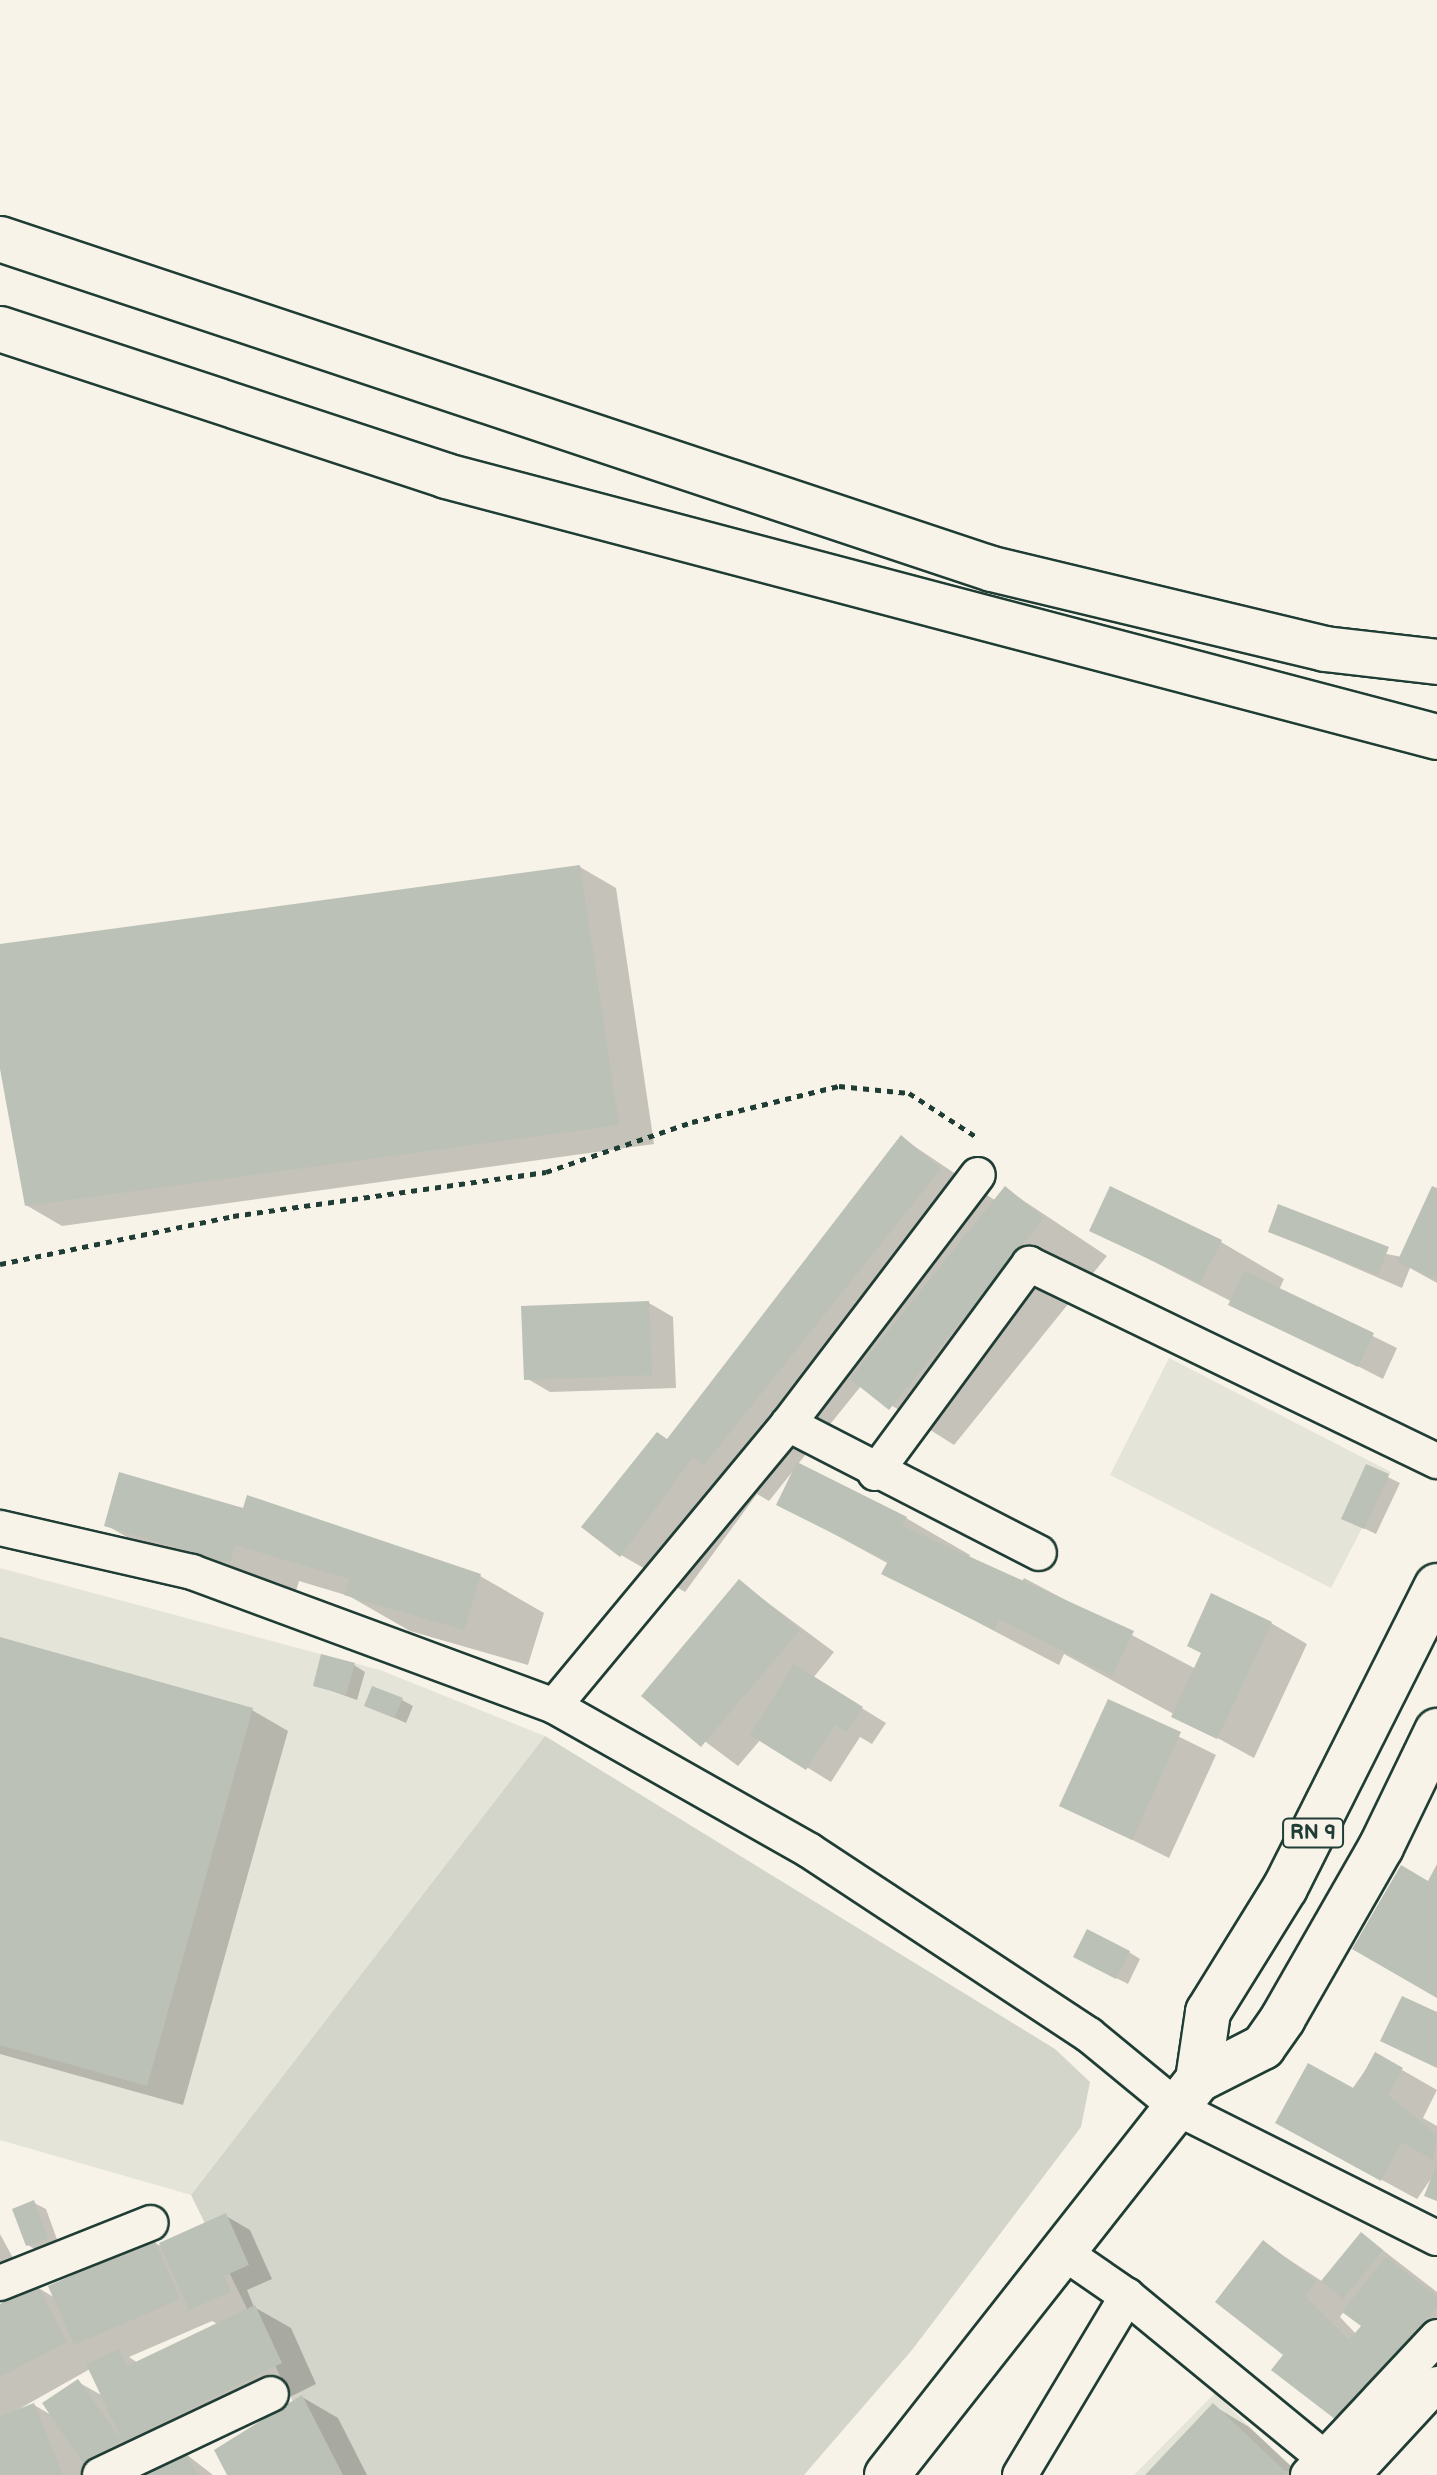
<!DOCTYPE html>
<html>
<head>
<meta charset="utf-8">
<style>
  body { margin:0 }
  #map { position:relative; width:1437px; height:2475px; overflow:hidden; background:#f7f3e8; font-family:"Balsamiq Sans",sans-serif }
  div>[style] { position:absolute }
  .built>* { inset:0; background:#e5e4d9 }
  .green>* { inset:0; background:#d3d5ca }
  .shadow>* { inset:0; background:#0003 }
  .building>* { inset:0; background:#bbc1b6 }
  .path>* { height:5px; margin-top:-2.5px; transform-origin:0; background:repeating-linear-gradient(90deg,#1f3d34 0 6px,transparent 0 12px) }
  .roads { filter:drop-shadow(2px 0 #1f3d34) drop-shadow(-2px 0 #1f3d34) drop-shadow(0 2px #1f3d34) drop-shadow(0 -2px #1f3d34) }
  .minor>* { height:34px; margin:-17px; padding:0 17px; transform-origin:17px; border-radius:17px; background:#f7f3e8 }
  .primary>* { height:44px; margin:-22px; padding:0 22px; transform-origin:22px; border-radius:22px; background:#f7f3e8 }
  .trunk>* { height:44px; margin:-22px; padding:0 22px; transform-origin:22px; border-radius:22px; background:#f7f3e8 }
  span { translate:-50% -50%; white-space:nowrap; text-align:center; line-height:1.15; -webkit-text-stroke:6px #f7f3e8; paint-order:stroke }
  .shield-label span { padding:2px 6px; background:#f7f3e8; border:2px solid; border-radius:6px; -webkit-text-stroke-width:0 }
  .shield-label { font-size:20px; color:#1f3d34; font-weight:700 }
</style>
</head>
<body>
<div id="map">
  <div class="built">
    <div style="clip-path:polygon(1169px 1358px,1391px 1472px,1331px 1588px,1110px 1475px)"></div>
    <div style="clip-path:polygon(0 1568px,380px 1670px,545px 1736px,191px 2195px,0 2140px)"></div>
    <div style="clip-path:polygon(1215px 2393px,1295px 2471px,1134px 2475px)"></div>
  </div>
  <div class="green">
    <div style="clip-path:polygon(545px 1736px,1055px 2049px,1090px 2082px,1081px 2127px,912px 2350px,804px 2475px,329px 2475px,191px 2195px)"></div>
  </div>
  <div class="shadow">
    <div style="clip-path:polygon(580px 867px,616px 888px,654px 1144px,62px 1226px,26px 1205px,0 1057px,0 946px)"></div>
    <div style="clip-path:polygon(902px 1138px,996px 1201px,1006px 1189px,1107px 1256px,954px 1445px,861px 1386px,798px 1464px,906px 1518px,970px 1555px,967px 1561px,1019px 1587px,1024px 1578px,1196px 1669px,1271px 1623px,1307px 1644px,1254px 1758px,1064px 1654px,1059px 1665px,884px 1573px,889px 1564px,779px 1504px,793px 1471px,769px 1501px,757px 1494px,685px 1592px,621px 1555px,668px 1441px)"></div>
    <div style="clip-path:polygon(1437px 1190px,1437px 1283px,1410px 1268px,1402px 1288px,1270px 1231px,1402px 1257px)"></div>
    <div style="clip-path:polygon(1092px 1230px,1221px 1242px,1284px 1279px,1279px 1290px,1397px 1348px,1383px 1379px)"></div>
    <div style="clip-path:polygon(649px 1303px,673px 1317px,676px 1388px,550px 1392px,526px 1378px)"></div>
    <div style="clip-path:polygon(1367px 1467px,1400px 1483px,1376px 1534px,1355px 1524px)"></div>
    <div style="clip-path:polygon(106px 1525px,480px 1576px,544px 1613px,528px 1665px,410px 1631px,349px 1596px,299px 1581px,294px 1598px,170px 1562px)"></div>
    <div style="clip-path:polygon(740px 1582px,834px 1652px,813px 1678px,886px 1723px,872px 1744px,860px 1737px,831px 1782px,761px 1739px,738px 1766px,644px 1696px)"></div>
    <div style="clip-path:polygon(0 1640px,252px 1710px,288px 1731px,183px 2105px,0 2054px)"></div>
    <div style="clip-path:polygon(354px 1665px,365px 1672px,357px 1700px,315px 1685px)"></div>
    <div style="clip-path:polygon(402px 1700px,413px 1706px,406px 1723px,366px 1705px)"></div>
    <div style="clip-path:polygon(1109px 1702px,1216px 1755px,1169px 1858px,1062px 1805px)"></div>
    <div style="clip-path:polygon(1129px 1952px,1140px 1959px,1128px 1984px,1087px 1963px)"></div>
    <div style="clip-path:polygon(1376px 2055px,1437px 2090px,1423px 2118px,1437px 2126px,1437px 2201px,1426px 2195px,1435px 2173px,1417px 2199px,1314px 2143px)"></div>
    <div style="clip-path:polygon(34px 2203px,46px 2209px,59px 2245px,39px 2252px,28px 2245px)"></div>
    <div style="clip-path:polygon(evenodd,226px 2216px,250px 2230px,272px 2279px,247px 2290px,254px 2307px,291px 2328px,316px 2384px,182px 2451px,213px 2475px,105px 2475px,85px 2463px,90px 2475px,0 2475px,0 2306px,37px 2287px,55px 2298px,153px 2242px,163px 2247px,226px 2216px,212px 2321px,219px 2325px,138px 2363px,129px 2357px,212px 2321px,226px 2216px,90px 2369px,103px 2396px,78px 2382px,53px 2416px,34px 2405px,3px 2418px,90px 2369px)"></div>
    <div style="clip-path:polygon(0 2234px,26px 2282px,0 2295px)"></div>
    <div style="clip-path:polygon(evenodd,1362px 2234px,1437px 2292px,1437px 2374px,1285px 2355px,1264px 2243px,1323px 2282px,1362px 2234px,1344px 2311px,1363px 2326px,1357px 2335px,1340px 2317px,1344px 2311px)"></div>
    <div style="clip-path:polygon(302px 2397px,338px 2418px,367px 2475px,229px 2475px)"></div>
    <div style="clip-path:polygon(1214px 2406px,1249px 2427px,1301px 2475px,1148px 2475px)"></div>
  </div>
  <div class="building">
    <div style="clip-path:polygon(580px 865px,619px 1125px,25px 1206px,0 1069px,0 944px)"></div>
    <div style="clip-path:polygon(901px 1135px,941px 1169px,704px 1465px,693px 1457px,620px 1557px,581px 1527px,657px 1432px,667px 1439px)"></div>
    <div style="clip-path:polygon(1005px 1186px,1044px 1218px,889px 1410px,850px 1379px)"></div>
    <div style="clip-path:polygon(1110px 1186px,1222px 1240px,1200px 1283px,1089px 1231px)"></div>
    <div style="clip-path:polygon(1432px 1186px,1437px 1188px,1437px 1280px,1397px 1262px)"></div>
    <div style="clip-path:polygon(1278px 1204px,1389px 1247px,1378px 1275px,1268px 1232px)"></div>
    <div style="clip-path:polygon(1244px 1271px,1374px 1333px,1358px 1367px,1228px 1305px)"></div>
    <div style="clip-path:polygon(649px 1301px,652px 1375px,524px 1380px,521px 1306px)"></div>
    <div style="clip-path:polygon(797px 1462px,907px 1517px,902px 1526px,1134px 1631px,1112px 1676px,999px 1619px,994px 1630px,881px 1574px,888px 1561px,776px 1505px)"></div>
    <div style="clip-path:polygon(1366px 1464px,1389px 1474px,1364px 1529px,1341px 1519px)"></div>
    <div style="clip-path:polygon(119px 1472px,243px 1508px,247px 1495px,481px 1574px,464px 1630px,344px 1595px,349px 1579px,235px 1545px,230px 1563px,104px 1526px)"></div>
    <div style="clip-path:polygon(739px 1579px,800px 1630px,701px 1747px,641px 1696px)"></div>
    <div style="clip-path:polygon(1211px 1593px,1272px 1622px,1217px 1739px,1171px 1717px,1201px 1653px,1187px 1646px)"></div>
    <div style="clip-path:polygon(0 1637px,253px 1708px,147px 2086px,0 2045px)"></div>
    <div style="clip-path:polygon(321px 1654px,355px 1663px,346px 1695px,313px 1686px)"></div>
    <div style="clip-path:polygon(794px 1664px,863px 1707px,847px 1732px,835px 1725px,806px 1770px,750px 1735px)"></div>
    <div style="clip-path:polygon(372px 1686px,403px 1698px,394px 1718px,364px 1706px)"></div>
    <div style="clip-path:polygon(1108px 1699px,1181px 1732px,1132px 1840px,1059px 1806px)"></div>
    <div style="clip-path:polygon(1437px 1864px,1437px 1998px,1352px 1949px,1401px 1865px,1428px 1881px)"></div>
    <div style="clip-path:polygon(1087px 1929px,1130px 1951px,1116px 1979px,1073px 1957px)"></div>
    <div style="clip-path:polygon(1402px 1996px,1437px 2012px,1437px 2068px,1380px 2041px)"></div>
    <div style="clip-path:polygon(1375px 2052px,1403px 2068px,1388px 2095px,1437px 2135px,1433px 2160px,1402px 2142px,1381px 2181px,1275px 2123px,1308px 2063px,1355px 2089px)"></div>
    <div style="clip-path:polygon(1437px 2163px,1437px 2201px,1424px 2196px)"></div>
    <div style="clip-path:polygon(34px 2200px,48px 2239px,26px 2246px,12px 2209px)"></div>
    <div style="clip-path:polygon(226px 2213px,249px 2265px,224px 2276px,231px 2292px,189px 2310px,159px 2243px)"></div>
    <div style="clip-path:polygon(1361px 2232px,1383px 2250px,1343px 2299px,1321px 2281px)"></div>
    <div style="clip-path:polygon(154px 2239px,180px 2299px,74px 2345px,48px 2286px)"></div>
    <div style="clip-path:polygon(1263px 2240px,1316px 2281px,1305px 2296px,1349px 2340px,1361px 2326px,1342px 2312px,1386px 2257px,1437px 2297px,1437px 2308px,1344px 2426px,1271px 2370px,1283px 2355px,1215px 2302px)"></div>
    <div style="clip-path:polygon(37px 2285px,67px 2342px,0 2377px,0 2304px)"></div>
    <div style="clip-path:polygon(255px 2305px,282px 2363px,123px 2442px,86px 2364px,119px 2349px,127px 2366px)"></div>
    <div style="clip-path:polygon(78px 2379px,121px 2440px,84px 2465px,42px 2403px)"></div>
    <div style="clip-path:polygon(302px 2395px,343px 2475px,227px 2475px,214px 2450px)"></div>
    <div style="clip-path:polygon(34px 2403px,63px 2475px,0 2475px,0 2416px)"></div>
    <div style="clip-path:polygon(1213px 2403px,1287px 2473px,1285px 2475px,1145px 2475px)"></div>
    <div style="clip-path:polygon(182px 2449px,199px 2475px,139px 2475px)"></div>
  </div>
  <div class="path">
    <div style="left:0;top:1264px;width:238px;rotate:-11.6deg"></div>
    <div style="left:233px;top:1216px;width:316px;rotate:-8deg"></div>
    <div style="left:546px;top:1172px;width:154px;rotate:-18.9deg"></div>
    <div style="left:692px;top:1122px;width:151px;rotate:-13.8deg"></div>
    <div style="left:839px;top:1086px;width:70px;rotate:5.7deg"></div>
    <div style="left:909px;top:1093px;width:82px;rotate:33.1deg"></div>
  </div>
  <div class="roads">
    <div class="minor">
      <div style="left:788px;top:1424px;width:313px;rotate:-52.7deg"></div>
      <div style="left:875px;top:1473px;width:260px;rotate:-53.6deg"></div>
      <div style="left:1029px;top:1264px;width:453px;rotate:25.8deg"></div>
      <div style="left:0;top:1528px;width:197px;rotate:12.9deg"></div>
      <div style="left:192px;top:1572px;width:386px;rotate:20.3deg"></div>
      <div style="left:554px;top:1706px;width:294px;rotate:29.5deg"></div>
      <div style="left:810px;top:1851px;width:334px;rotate:33.4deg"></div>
      <div style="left:1089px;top:2035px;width:117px;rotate:39.4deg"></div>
      <div style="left:1179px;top:2109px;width:288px;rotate:26.6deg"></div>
      <div style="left:554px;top:1706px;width:366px;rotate:-50.3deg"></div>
      <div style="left:788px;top:1424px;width:282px;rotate:27.2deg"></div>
      <div style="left:0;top:2283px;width:162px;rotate:-21.7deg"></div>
      <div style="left:1127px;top:2296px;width:282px;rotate:39.4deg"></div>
      <div style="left:100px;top:2475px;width:189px;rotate:-25.3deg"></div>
      <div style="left:1020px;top:2475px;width:209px;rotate:-59.1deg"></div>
      <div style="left:1127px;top:2296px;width:74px;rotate:-145.5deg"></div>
      <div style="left:1308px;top:2475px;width:189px;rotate:-46.9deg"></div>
      <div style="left:1353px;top:2475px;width:124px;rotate:-47.3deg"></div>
    </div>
    <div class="primary">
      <div style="left:1198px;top:2080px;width:73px;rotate:-26.9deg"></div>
      <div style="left:1263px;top:2047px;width:35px;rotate:-55deg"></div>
      <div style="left:1283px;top:2018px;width:197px;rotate:-60.2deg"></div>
      <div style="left:1381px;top:1847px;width:129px;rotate:-64.2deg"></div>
      <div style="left:887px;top:2475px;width:503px;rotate:-51.79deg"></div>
      <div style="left:1198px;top:2080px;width:69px;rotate:-81.6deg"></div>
      <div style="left:1208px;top:2012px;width:146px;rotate:-58.2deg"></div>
      <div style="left:1285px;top:1888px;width:338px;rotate:-63.3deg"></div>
    </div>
    <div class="trunk">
      <div style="left:0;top:239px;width:1045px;rotate:18.4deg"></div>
      <div style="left:992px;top:569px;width:342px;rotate:13.5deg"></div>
      <div style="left:1325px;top:649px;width:113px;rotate:6.6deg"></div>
      <div style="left:0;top:329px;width:470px;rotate:18.2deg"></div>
      <div style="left:446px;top:476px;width:1025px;rotate:14.75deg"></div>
    </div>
  </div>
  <div class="shield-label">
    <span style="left:1313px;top:1833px">RN 9</span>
  </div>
</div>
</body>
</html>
